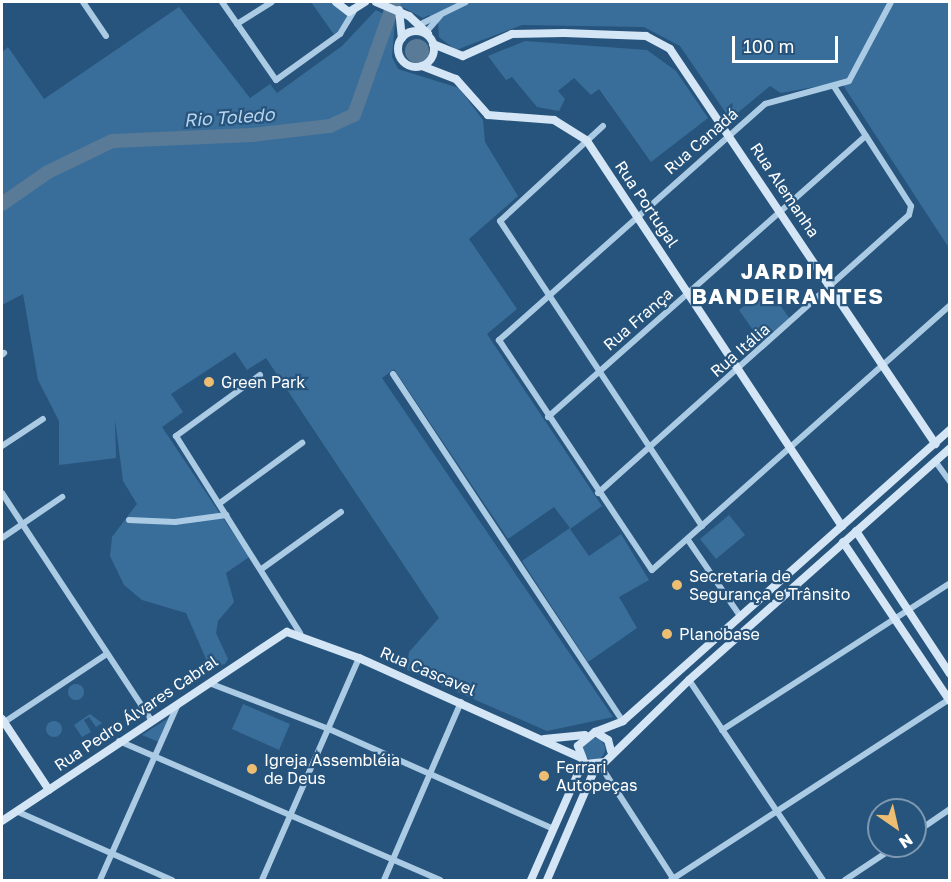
<!DOCTYPE html>
<html>
<head>
<meta charset="utf-8">
<style>
  body { margin:0 }
  #map { position:relative; width:951px; height:882px; overflow:hidden; background:#27547c; font-family:"Golos Text",sans-serif }
  div>[style] { position:absolute }
  .green>* { inset:0; background:#3a6e9a }
  .round { border-radius:50% }
  .water>* { inset:0; background:#5a7b97 }
  .river>* { height:14px; margin:-7px; padding:0 7px; transform-origin:7px; border-radius:7px; background:#5a7b97 }
  .street>* { height:6px; margin:-3px; padding:0 3px; transform-origin:3px; border-radius:3px; background:#abcbe4 }
  .secondary>* { height:8px; margin:-4px; padding:0 4px; transform-origin:4px; border-radius:4px; background:#d4e5f5 }
  .secondary>.ring { margin:-4px; padding:0; box-sizing:content-box; background:none; border:8px solid #d4e5f5; border-radius:50% }
  .dots>* { width:16px; height:16px; translate:-50% -50%; box-sizing:border-box; border:3px solid #27547c; border-radius:50% }
  span { translate:-50% -50%; white-space:nowrap; text-align:center; line-height:1.15; -webkit-text-stroke:4.5px #27547c; paint-order:stroke }
  .street-label { font-size:16px; color:#fff }
  .poi-label { font-size:16px; color:#fff }
  .left { translate:0 -50%; text-align:left }
  .water-label { font-size:18px; color:#b7d4ec; font-style:italic }
  .district-label { font-size:22px; color:#fff; font-weight:700; letter-spacing:1.5px }
  .frame { position:absolute; inset:0; border:3px solid #fff; pointer-events:none }
  .north { position:absolute; left:867px; top:798px; width:60px; height:60px; box-sizing:border-box; background:#27547c; border:2px solid #7d98b0; border-radius:50%; rotate:146deg; font-size:16px; font-weight:700; line-height:24px; text-align:center; color:#fff }
  .north::after { content:''; display:block; margin:auto; width:21px; height:27px; background:#edbd71; clip-path:polygon(50% 0,100% 100%,50% 72%,0 100%) }
  .scale { position:absolute; left:732px; top:36px; width:106px; height:27px; box-sizing:border-box; border:3px solid #fff; border-top:0; padding-left:8px; font-size:18px; line-height:21px; white-space:nowrap; color:#fff; -webkit-text-stroke:4px #27547c; paint-order:stroke }
</style>
</head>
<body>
<div id="map">
  <div class="green">
    <div style="clip-path:polygon(311px 2px,333px 2px,349px 17px,335px 36px)"></div>
    <div style="clip-path:polygon(393px 2px,949px 2px,949px 248px,841px 82px,781px 93px,770px 86px,730px 119px,680px 46px,644px 27px,522px 25px,456px 50px,439px 37px,438px 22px,429px 15px,423px 18px)"></div>
    <div style="clip-path:polygon(179px 7px,250px 98px,270px 84px,277px 93px,342px 46px,376px 10px,395px 20px,392px 57px,398px 69px,459px 88px,483px 120px,485px 142px,518px 196px,469px 239px,517px 309px,487px 334px,602px 506px,570px 529px,589px 556px,621px 534px,649px 580px,619px 597px,637px 628px,588px 662px,522px 561px,570px 528px,554px 507px,508px 539px,394px 369px,382px 378px,613px 717px,547px 731px,407px 670px,409px 652px,439px 618px,266px 358px,247px 370px,235px 352px,171px 394px,183px 412px,162px 427px,249px 557px,226px 573px,234px 602px,218px 621px,216px 633px,228px 659px,225px 664px,210px 668px,186px 613px,142px 600px,124px 585px,110px 556px,112px 537px,137px 504px,123px 481px,115px 419px,116px 458px,59px 465px,59px 421px,38px 380px,23px 294px,2px 305px,2px 52px,8px 47px,44px 99px)"></div>
    <div style="clip-path:polygon(525px 41px,647px 50px,676px 71px,708px 118px,651px 162px,599px 89px,591px 95px,574px 78px,558px 91px,565px 99px,559px 111px,537px 107px,512px 77px,506px 80px,488px 56px)"></div>
    <div style="clip-path:polygon(767px 287px,790px 319px,762px 343px,739px 310px)"></div>
    <div style="clip-path:polygon(729px 515px,745px 535px,716px 559px,700px 539px)"></div>
    <div class="round" style="left:68px;top:684px;width:16px;height:16px"></div>
    <div style="clip-path:polygon(243px 704px,290px 724px,279px 750px,232px 729px)"></div>
    <div style="clip-path:polygon(90px 714px,102px 723px,96px 727px,89px 717px,84px 720px,91px 732px,82px 737px,74px 725px)"></div>
    <div style="clip-path:polygon(170px 717px,159px 742px,142px 735px)"></div>
    <div class="round" style="left:46px;top:721px;width:16px;height:16px"></div>
    <div class="round" style="left:583px;top:738px;width:22px;height:22px"></div>
  </div>
  <div class="water">
    <div class="round" style="left:405px;top:39px;width:24px;height:24px"></div>
  </div>
  <div class="river">
    <div style="left:2px;top:204px;width:56px;rotate:-34.8deg"></div>
    <div style="left:48px;top:172px;width:71px;rotate:-25.8deg"></div>
    <div style="left:112px;top:141px;width:140px;rotate:-2.5deg"></div>
    <div style="left:252px;top:135px;width:79px;rotate:-6.6deg"></div>
    <div style="left:330px;top:126px;width:26px;rotate:-25deg"></div>
    <div style="left:354px;top:115px;width:120px;rotate:-70.5deg"></div>
  </div>
  <div class="street">
    <div style="left:83px;top:2px;width:41px;rotate:55.9deg"></div>
    <div style="left:222px;top:2px;width:95px;rotate:55.3deg"></div>
    <div style="left:276px;top:80px;width:79px;rotate:-35.7deg"></div>
    <div style="left:340px;top:34px;width:27px;rotate:-59deg"></div>
    <div style="left:891px;top:2px;width:89px;rotate:118deg"></div>
    <div style="left:849px;top:81px;width:87px;rotate:164.7deg"></div>
    <div style="left:765px;top:104px;width:356px;rotate:138.4deg"></div>
    <div style="left:499px;top:340px;width:276px;rotate:56.4deg"></div>
    <div style="left:652px;top:570px;width:399px;rotate:-41.6deg"></div>
    <div style="left:237px;top:24px;width:41px;rotate:-32.2deg"></div>
    <div style="left:421px;top:24px;width:50px;rotate:-26.1deg"></div>
    <div style="left:427px;top:31px;width:20px;rotate:-49deg"></div>
    <div style="left:603px;top:126px;width:140px;rotate:137.3deg"></div>
    <div style="left:500px;top:221px;width:366px;rotate:56.5deg"></div>
    <div style="left:2px;top:355px;width:3px;rotate:-45deg"></div>
    <div style="left:393px;top:374px;width:416px;rotate:56.5deg"></div>
    <div style="left:260px;top:375px;width:104px;rotate:144deg"></div>
    <div style="left:176px;top:436px;width:233px;rotate:57.8deg"></div>
    <div style="left:548px;top:417px;width:424px;rotate:-41.5deg"></div>
    <div style="left:866px;top:136px;width:57px;rotate:-122.9deg"></div>
    <div style="left:2px;top:446px;width:49px;rotate:-33.4deg"></div>
    <div style="left:935px;top:461px;width:26px;rotate:54deg"></div>
    <div style="left:2px;top:493px;width:273px;rotate:56.7deg"></div>
    <div style="left:598px;top:493px;width:417px;rotate:-41.8deg"></div>
    <div style="left:909px;top:215px;width:9px;rotate:-77deg"></div>
    <div style="left:911px;top:206px;width:83px;rotate:-122.7deg"></div>
    <div style="left:220px;top:503px;width:102px;rotate:-36.2deg"></div>
    <div style="left:129px;top:520px;width:46px;rotate:2.5deg"></div>
    <div style="left:175px;top:522px;width:52px;rotate:-7.7deg"></div>
    <div style="left:2px;top:538px;width:73px;rotate:-34.3deg"></div>
    <div style="left:688px;top:540px;width:92px;rotate:55.6deg"></div>
    <div style="left:263px;top:568px;width:96px;rotate:-35.7deg"></div>
    <div style="left:689px;top:680px;width:241px;rotate:56.2deg"></div>
    <div style="left:209px;top:683px;width:129px;rotate:21deg"></div>
    <div style="left:329px;top:729px;width:246px;rotate:24deg"></div>
    <div style="left:3px;top:723px;width:125px;rotate:-33.6deg"></div>
    <div style="left:722px;top:730px;width:271px;rotate:-32.8deg"></div>
    <div style="left:119px;top:741px;width:350px;rotate:23.4deg"></div>
    <div style="left:600px;top:765px;width:137px;rotate:57.2deg"></div>
    <div style="left:16px;top:811px;width:171px;rotate:23.9deg"></div>
    <div style="left:915px;top:833px;width:42px;rotate:-34.4deg"></div>
    <div style="left:100px;top:880px;width:190px;rotate:-66.1deg"></div>
    <div style="left:262px;top:880px;width:242px;rotate:-66.4deg"></div>
    <div style="left:384px;top:880px;width:194px;rotate:-66.6deg"></div>
    <div style="left:671px;top:880px;width:333px;rotate:-33deg"></div>
    <div style="left:845px;top:880px;width:61px;rotate:-33.7deg"></div>
  </div>
  <div class="secondary">
    <div style="left:336px;top:2px;width:16px;rotate:38deg"></div>
    <div style="left:349px;top:12px;width:19px;rotate:-32deg"></div>
    <div style="left:376px;top:2px;width:36px;rotate:23deg"></div>
    <div style="left:409px;top:16px;width:26px;rotate:43deg"></div>
    <div style="left:399px;top:10px;width:28px;rotate:84deg"></div>
    <div class="ring" style="left:398px;top:31px;width:28px;height:28px"></div>
    <div style="left:433px;top:44px;width:32px;rotate:22deg"></div>
    <div style="left:463px;top:56px;width:54px;rotate:-24.2deg"></div>
    <div style="left:512px;top:34px;width:52px;rotate:-1.1deg"></div>
    <div style="left:564px;top:33px;width:82px;rotate:2.1deg"></div>
    <div style="left:646px;top:36px;width:27px;rotate:28deg"></div>
    <div style="left:670px;top:49px;width:476px;rotate:56.1deg"></div>
    <div style="left:422px;top:66px;width:36px;rotate:21deg"></div>
    <div style="left:456px;top:79px;width:48px;rotate:48.4deg"></div>
    <div style="left:488px;top:115px;width:66px;rotate:4.3deg"></div>
    <div style="left:554px;top:120px;width:39px;rotate:32deg"></div>
    <div style="left:587px;top:141px;width:462px;rotate:56.5deg"></div>
    <div style="left:856px;top:531px;width:171px;rotate:56.7deg"></div>
    <div style="left:843px;top:542px;width:192px;rotate:56.1deg"></div>
    <div style="left:2px;top:719px;width:85px;rotate:56.5deg"></div>
    <div style="left:595px;top:732px;width:30px;rotate:-21deg"></div>
    <div style="left:623px;top:721px;width:438px;rotate:-41.7deg"></div>
    <div style="left:544px;top:739px;width:41px;rotate:-5.6deg"></div>
    <div style="left:611px;top:751px;width:11px;rotate:-105deg"></div>
    <div style="left:608px;top:740px;width:15px;rotate:-148deg"></div>
    <div style="left:595px;top:732px;width:22px;rotate:141deg"></div>
    <div style="left:578px;top:746px;width:19px;rotate:69deg"></div>
    <div style="left:585px;top:764px;width:20px;rotate:-6deg"></div>
    <div style="left:605px;top:762px;width:117px;rotate:-44.3deg"></div>
    <div style="left:689px;top:680px;width:349px;rotate:-41.6deg"></div>
    <div style="left:2px;top:821px;width:342px;rotate:-33.6deg"></div>
    <div style="left:287px;top:632px;width:77px;rotate:19.9deg"></div>
    <div style="left:359px;top:658px;width:241px;rotate:24.2deg"></div>
    <div style="left:531px;top:880px;width:129px;rotate:-66.2deg"></div>
    <div style="left:547px;top:880px;width:124px;rotate:-66.7deg"></div>
  </div>
  <div class="dots">
    <div style="left:209px;top:382px;background:#edbd71"></div>
    <div style="left:677px;top:585px;background:#edbd71"></div>
    <div style="left:667px;top:634px;background:#edbd71"></div>
    <div style="left:252px;top:769px;background:#edbd71"></div>
    <div style="left:544px;top:776px;background:#edbd71"></div>
  </div>
  <div class="street-label">
    <span style="left:701px;top:141px;rotate:-41deg">Rua Canadá</span>
    <span style="left:785px;top:190px;rotate:56deg">Rua Alemanha</span>
    <span style="left:647px;top:204px;rotate:56deg">Rua Portugal</span>
    <span style="left:638px;top:319px;rotate:-41deg">Rua França</span>
    <span style="left:740px;top:350px;rotate:-41deg">Rua Itália</span>
    <span style="left:428px;top:671px;rotate:23deg">Rua Cascavel</span>
    <span style="left:136px;top:713px;rotate:-34deg">Rua Pedro Álvares Cabral</span>
  </div>
  <div class="poi-label">
    <span class="left" style="left:221px;top:382px">Green Park</span>
    <span class="left" style="left:689px;top:585px">Secretaria de<br>Segurança e Trânsito</span>
    <span class="left" style="left:679px;top:634px">Planobase</span>
    <span class="left" style="left:264px;top:769px">Igreja Assembléia<br>de Deus</span>
    <span class="left" style="left:556px;top:776px">Ferrari<br>Autopeças</span>
  </div>
  <div class="water-label">
    <span style="left:229px;top:117px;rotate:-4deg">Rio Toledo</span>
  </div>
  <div class="district-label">
    <span style="left:788px;top:283px">JARDIM<br>BANDEIRANTES</span>
  </div>
  <div class="frame"></div>
  <div class="north">N</div>
  <div class="scale">100 m</div>
</div>
</body>
</html>
